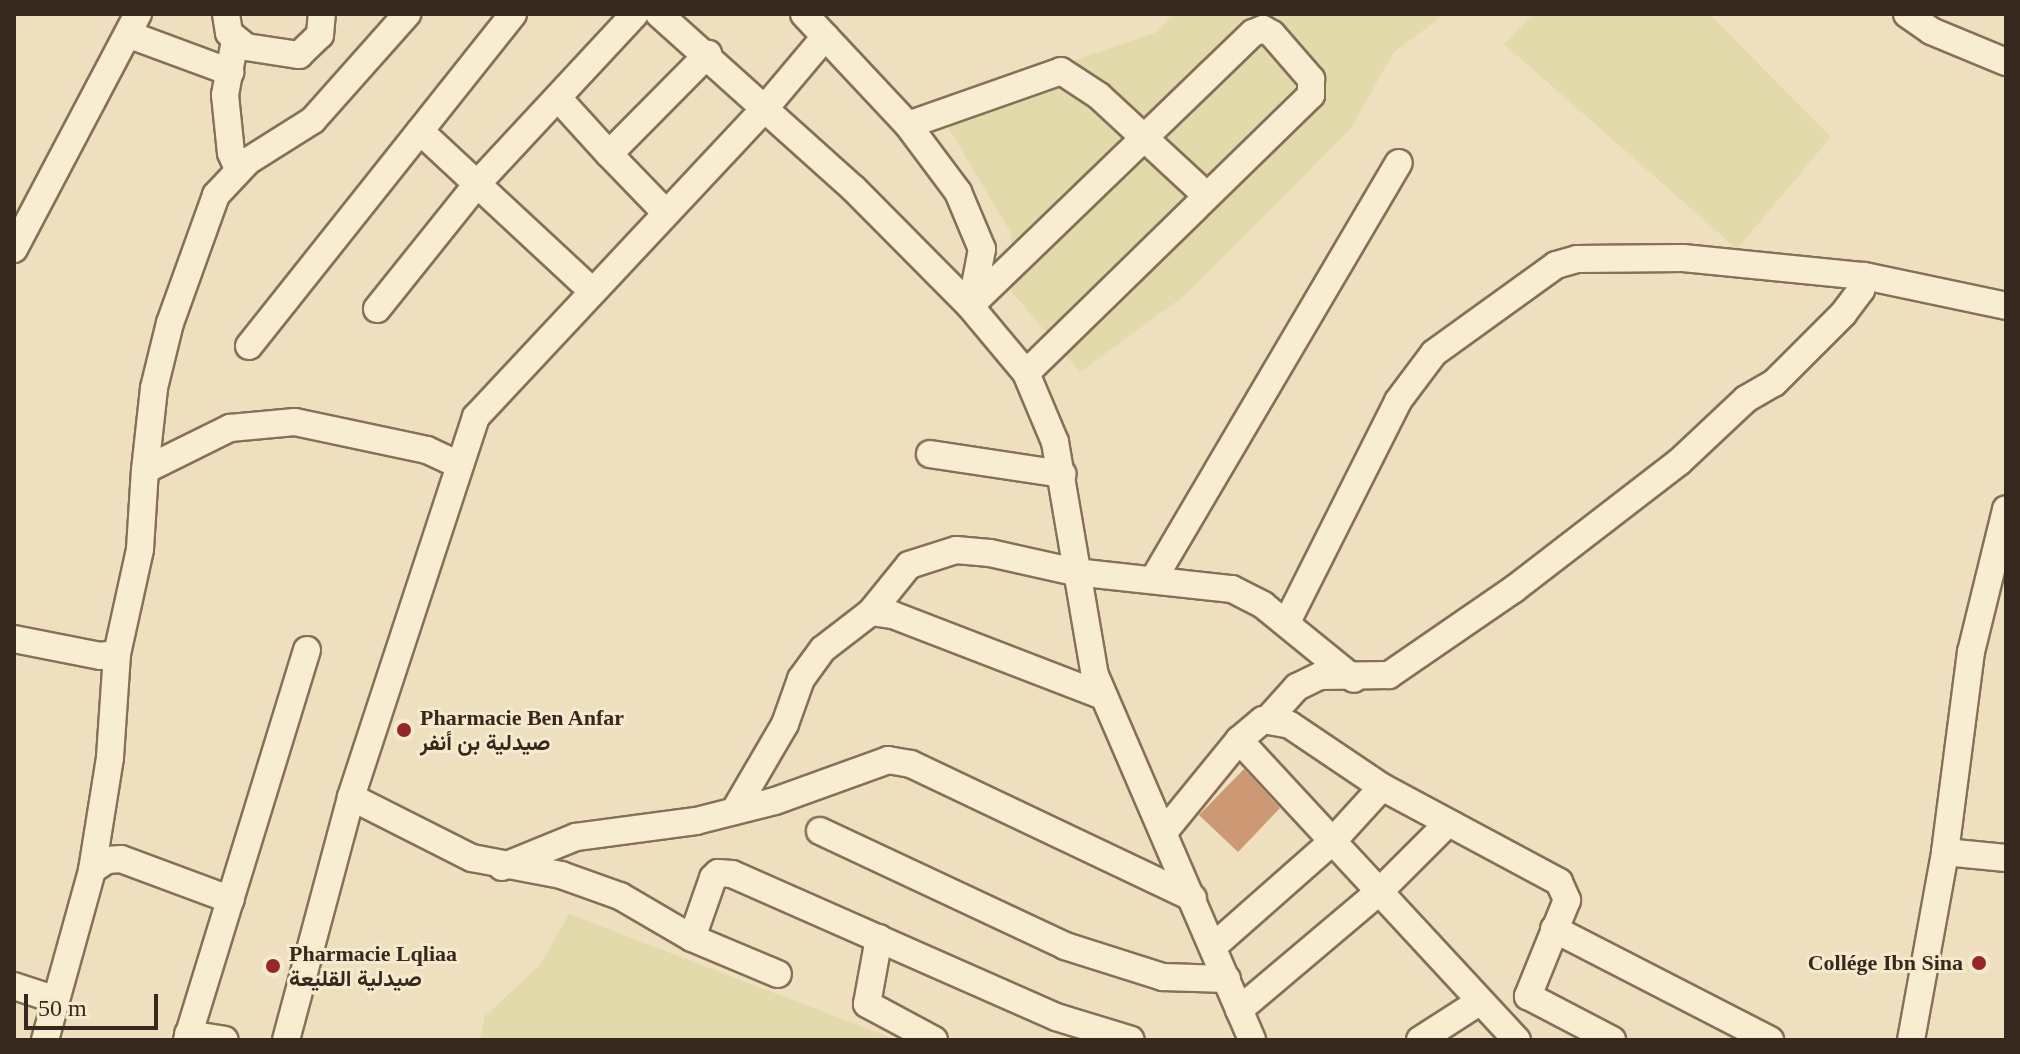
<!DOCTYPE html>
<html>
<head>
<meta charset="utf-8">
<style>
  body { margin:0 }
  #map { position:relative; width:2020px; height:1054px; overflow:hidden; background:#eedfbe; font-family:"Times New Roman",Vazirmatn,serif }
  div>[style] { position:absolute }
  .farmland>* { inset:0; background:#e3daac }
  .building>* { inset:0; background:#cd9874 }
  .roads { filter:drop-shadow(2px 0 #867057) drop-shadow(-2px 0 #867057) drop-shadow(0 2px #867057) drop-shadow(0 -2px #867057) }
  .minor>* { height:26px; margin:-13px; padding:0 13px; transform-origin:13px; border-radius:13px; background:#f9edd1 }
  .dots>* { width:22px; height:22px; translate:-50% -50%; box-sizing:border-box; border:4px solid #f5eace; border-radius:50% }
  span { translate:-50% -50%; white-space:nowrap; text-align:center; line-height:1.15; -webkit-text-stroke:6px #f5eace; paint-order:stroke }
  .poi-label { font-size:22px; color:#36281c; font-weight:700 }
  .left { translate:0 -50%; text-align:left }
  .right { translate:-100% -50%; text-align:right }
  .frame { position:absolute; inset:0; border:16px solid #36281c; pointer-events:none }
  .scale { position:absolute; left:24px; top:994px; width:134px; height:36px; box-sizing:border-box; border:4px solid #36281c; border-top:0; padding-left:10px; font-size:24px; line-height:28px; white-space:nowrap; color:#36281c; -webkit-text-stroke:6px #f5eace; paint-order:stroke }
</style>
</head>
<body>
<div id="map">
  <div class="farmland">
    <div style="clip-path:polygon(1175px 14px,1445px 14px,1394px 52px,1351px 128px,1184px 296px,1080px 372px,1011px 291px,1011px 233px,936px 107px,1155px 33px)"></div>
    <div style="clip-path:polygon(1533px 14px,1709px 14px,1831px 137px,1737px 249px,1504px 44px)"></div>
    <div style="clip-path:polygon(569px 914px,897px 1040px,481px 1040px,484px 1017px,540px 965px)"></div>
  </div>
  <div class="building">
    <div style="clip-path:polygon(1244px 769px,1280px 808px,1238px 852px,1199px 815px)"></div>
  </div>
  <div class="roads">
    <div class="minor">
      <div style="left:226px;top:14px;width:19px;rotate:81deg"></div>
      <div style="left:229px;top:33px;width:22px;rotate:39deg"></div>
      <div style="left:246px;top:47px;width:54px;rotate:8.6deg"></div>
      <div style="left:299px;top:55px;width:29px;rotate:-44deg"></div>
      <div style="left:320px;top:35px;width:21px;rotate:-85deg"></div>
      <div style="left:659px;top:14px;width:261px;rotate:41.9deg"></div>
      <div style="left:853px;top:188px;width:166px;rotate:45.2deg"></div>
      <div style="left:970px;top:306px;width:87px;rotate:50.1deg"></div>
      <div style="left:1026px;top:373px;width:75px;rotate:67.2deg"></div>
      <div style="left:1055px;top:442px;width:236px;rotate:80.3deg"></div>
      <div style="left:1095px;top:675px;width:397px;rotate:66.7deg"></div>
      <div style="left:804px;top:14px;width:152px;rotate:46.9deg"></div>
      <div style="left:908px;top:125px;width:84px;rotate:53.3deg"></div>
      <div style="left:958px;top:192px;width:62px;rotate:67.2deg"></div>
      <div style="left:982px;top:249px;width:58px;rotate:100.9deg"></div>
      <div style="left:1907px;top:14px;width:29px;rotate:35deg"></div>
      <div style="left:1931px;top:31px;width:81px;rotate:22.5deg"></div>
      <div style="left:130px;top:35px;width:107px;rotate:20.3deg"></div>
      <div style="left:235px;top:40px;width:56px;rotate:100.3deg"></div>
      <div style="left:225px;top:95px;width:58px;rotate:84.1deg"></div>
      <div style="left:231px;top:153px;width:17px;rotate:66deg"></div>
      <div style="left:558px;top:98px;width:76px;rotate:47.7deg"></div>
      <div style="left:908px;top:125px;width:162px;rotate:-19.4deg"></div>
      <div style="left:1061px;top:71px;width:45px;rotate:33.3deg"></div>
      <div style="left:1099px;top:96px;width:147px;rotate:42.8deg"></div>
      <div style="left:420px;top:131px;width:235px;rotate:42.9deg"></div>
      <div style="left:666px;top:213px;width:82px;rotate:-134deg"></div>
      <div style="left:609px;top:154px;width:141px;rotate:-45.3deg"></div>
      <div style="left:14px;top:249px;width:266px;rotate:-62.2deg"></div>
      <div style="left:970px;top:306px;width:393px;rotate:-44deg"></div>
      <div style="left:1253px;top:33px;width:11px;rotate:-22deg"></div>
      <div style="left:1263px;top:29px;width:10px;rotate:29deg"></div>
      <div style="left:1272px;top:34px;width:60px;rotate:49.1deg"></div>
      <div style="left:1311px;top:79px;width:16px;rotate:90deg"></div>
      <div style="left:1311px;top:95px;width:398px;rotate:135.7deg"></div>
      <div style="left:377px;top:309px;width:160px;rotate:-51.3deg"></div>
      <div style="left:477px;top:184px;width:232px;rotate:-47.1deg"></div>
      <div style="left:249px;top:346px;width:424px;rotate:-51.5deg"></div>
      <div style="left:930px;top:454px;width:134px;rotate:8.6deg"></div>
      <div style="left:145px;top:470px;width:82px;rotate:-83.7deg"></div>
      <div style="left:154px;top:388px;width:67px;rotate:-76.2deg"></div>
      <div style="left:170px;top:323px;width:136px;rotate:-70.2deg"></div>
      <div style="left:216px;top:195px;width:47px;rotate:-46.7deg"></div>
      <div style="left:248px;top:161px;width:77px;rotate:-32.2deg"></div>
      <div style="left:313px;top:120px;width:142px;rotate:-48.4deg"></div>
      <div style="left:1153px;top:580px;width:484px;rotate:-59.5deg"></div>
      <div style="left:871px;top:612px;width:60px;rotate:-51deg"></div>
      <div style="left:909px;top:565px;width:49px;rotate:-17.7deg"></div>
      <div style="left:956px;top:550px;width:34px;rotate:5deg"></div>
      <div style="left:990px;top:553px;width:87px;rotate:12.6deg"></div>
      <div style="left:1075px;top:572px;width:158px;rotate:6.2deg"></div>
      <div style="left:1232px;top:589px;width:35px;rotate:27deg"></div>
      <div style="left:1263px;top:605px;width:117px;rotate:39.1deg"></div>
      <div style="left:1287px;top:622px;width:247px;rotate:-63.3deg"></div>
      <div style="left:1398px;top:401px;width:60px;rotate:-53.1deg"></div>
      <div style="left:1434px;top:353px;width:150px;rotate:-35.8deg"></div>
      <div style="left:1556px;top:265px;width:22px;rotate:-16deg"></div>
      <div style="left:1577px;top:259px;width:106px;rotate:-0.5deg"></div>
      <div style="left:1683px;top:258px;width:182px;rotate:5.7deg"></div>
      <div style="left:1864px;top:276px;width:145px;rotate:11.9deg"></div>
      <div style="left:14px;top:639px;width:88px;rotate:11.2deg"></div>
      <div style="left:100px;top:656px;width:17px;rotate:-7deg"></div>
      <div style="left:117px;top:654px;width:107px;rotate:-77.6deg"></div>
      <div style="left:140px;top:549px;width:79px;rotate:-86.4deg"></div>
      <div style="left:145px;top:470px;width:95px;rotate:-26.3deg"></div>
      <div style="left:230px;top:428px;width:65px;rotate:-5.3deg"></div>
      <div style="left:295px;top:422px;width:135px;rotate:12deg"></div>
      <div style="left:427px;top:450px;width:35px;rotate:25deg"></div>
      <div style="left:1269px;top:718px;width:42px;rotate:-47.9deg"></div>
      <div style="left:1297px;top:687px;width:25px;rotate:-26deg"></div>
      <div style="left:1320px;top:676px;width:69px;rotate:-0.8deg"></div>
      <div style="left:1389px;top:675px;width:152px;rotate:-34.5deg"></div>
      <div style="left:1514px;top:589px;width:208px;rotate:-37.6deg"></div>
      <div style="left:1679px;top:462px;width:92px;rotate:-43.2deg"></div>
      <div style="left:1746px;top:399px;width:32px;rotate:-30deg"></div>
      <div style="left:1774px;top:383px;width:98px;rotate:-45deg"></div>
      <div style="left:1843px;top:314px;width:30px;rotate:-53deg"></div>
      <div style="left:1861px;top:290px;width:14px;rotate:-78deg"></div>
      <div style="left:1239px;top:740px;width:31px;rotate:-40deg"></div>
      <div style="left:1263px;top:720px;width:27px;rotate:10deg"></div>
      <div style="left:1290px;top:725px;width:111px;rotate:34deg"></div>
      <div style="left:1382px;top:787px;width:201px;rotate:28.2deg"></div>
      <div style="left:1559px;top:882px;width:20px;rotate:66deg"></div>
      <div style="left:1567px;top:900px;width:104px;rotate:112.1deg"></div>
      <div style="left:1528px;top:996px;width:95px;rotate:27.6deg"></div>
      <div style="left:351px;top:797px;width:136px;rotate:26.8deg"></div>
      <div style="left:472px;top:858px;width:91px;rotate:10.8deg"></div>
      <div style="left:561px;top:875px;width:63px;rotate:19.6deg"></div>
      <div style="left:620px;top:896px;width:83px;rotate:30.3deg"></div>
      <div style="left:692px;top:938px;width:93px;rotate:22.7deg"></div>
      <div style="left:736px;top:808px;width:97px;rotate:-59.7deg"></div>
      <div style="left:785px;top:724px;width:48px;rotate:-70.4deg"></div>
      <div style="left:801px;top:679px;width:37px;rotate:-54deg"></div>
      <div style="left:823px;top:649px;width:61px;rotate:-37.6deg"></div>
      <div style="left:871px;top:612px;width:22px;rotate:8deg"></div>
      <div style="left:893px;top:615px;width:225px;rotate:21.1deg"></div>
      <div style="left:820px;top:831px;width:271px;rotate:25.1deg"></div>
      <div style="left:1065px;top:946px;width:103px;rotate:17.6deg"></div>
      <div style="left:1163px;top:977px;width:64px;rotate:1.8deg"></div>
      <div style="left:1164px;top:832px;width:119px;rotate:-50.8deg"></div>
      <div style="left:1239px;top:740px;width:409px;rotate:47.2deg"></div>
      <div style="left:1945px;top:852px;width:61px;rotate:5.6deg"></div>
      <div style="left:502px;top:867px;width:80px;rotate:-22.1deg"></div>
      <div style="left:576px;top:837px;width:121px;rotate:-7.6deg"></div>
      <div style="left:696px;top:821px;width:81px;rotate:-14.2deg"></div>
      <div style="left:775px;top:801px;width:120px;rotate:-19.9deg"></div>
      <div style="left:888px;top:760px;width:23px;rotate:10deg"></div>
      <div style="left:911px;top:764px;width:312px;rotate:25.4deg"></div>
      <div style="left:92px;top:870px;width:18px;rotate:-34deg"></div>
      <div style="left:107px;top:860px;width:14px;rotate:-4deg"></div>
      <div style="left:121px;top:859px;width:117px;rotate:20.4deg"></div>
      <div style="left:1554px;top:929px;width:243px;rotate:27.2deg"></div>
      <div style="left:692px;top:938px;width:64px;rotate:-70.7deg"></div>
      <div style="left:713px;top:878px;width:7px;rotate:-45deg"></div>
      <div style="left:718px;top:873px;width:14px;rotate:4deg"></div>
      <div style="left:732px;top:874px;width:354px;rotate:23.8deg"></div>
      <div style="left:1056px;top:1017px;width:78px;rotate:17deg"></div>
      <div style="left:879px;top:938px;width:67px;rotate:100.3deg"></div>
      <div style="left:867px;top:1004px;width:76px;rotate:28.2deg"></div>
      <div style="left:1215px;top:945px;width:156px;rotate:-41.4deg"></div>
      <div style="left:1332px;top:842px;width:74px;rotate:-47.7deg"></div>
      <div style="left:14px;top:986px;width:41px;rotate:18.4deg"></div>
      <div style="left:1239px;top:1010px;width:185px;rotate:-40.2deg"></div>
      <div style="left:1380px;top:891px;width:96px;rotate:-45deg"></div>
      <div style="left:188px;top:1034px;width:37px;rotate:9deg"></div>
      <div style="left:45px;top:1040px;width:176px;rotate:-74.5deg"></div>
      <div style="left:92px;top:870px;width:114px;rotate:-80.9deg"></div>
      <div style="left:110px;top:757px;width:103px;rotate:-86.1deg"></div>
      <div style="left:187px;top:1040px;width:408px;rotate:-72.9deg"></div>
      <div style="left:286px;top:1040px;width:252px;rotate:-75deg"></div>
      <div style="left:351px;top:797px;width:400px;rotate:-71.8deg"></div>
      <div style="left:476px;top:417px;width:424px;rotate:-46.9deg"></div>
      <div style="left:766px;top:107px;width:92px;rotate:-49.9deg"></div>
      <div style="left:1420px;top:1040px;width:70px;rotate:-32.8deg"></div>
      <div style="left:1911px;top:1040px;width:191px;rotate:-79.7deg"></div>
      <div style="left:1945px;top:852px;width:202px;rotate:-82.6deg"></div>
      <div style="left:1971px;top:652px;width:147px;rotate:-76.2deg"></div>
    </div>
  </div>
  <div class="dots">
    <div style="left:404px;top:730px;background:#962729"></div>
    <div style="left:1979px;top:963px;background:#962729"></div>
    <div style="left:273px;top:966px;background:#962729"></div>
  </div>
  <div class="poi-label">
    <span class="left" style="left:420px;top:730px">Pharmacie Ben Anfar<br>صيدلية بن أنفر</span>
    <span class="left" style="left:289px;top:966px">Pharmacie Lqliaa<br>صيدلية القليعة</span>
    <span class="right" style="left:1963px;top:963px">Collége Ibn Sina</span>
  </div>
  <div class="frame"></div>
  <div class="scale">50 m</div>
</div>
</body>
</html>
